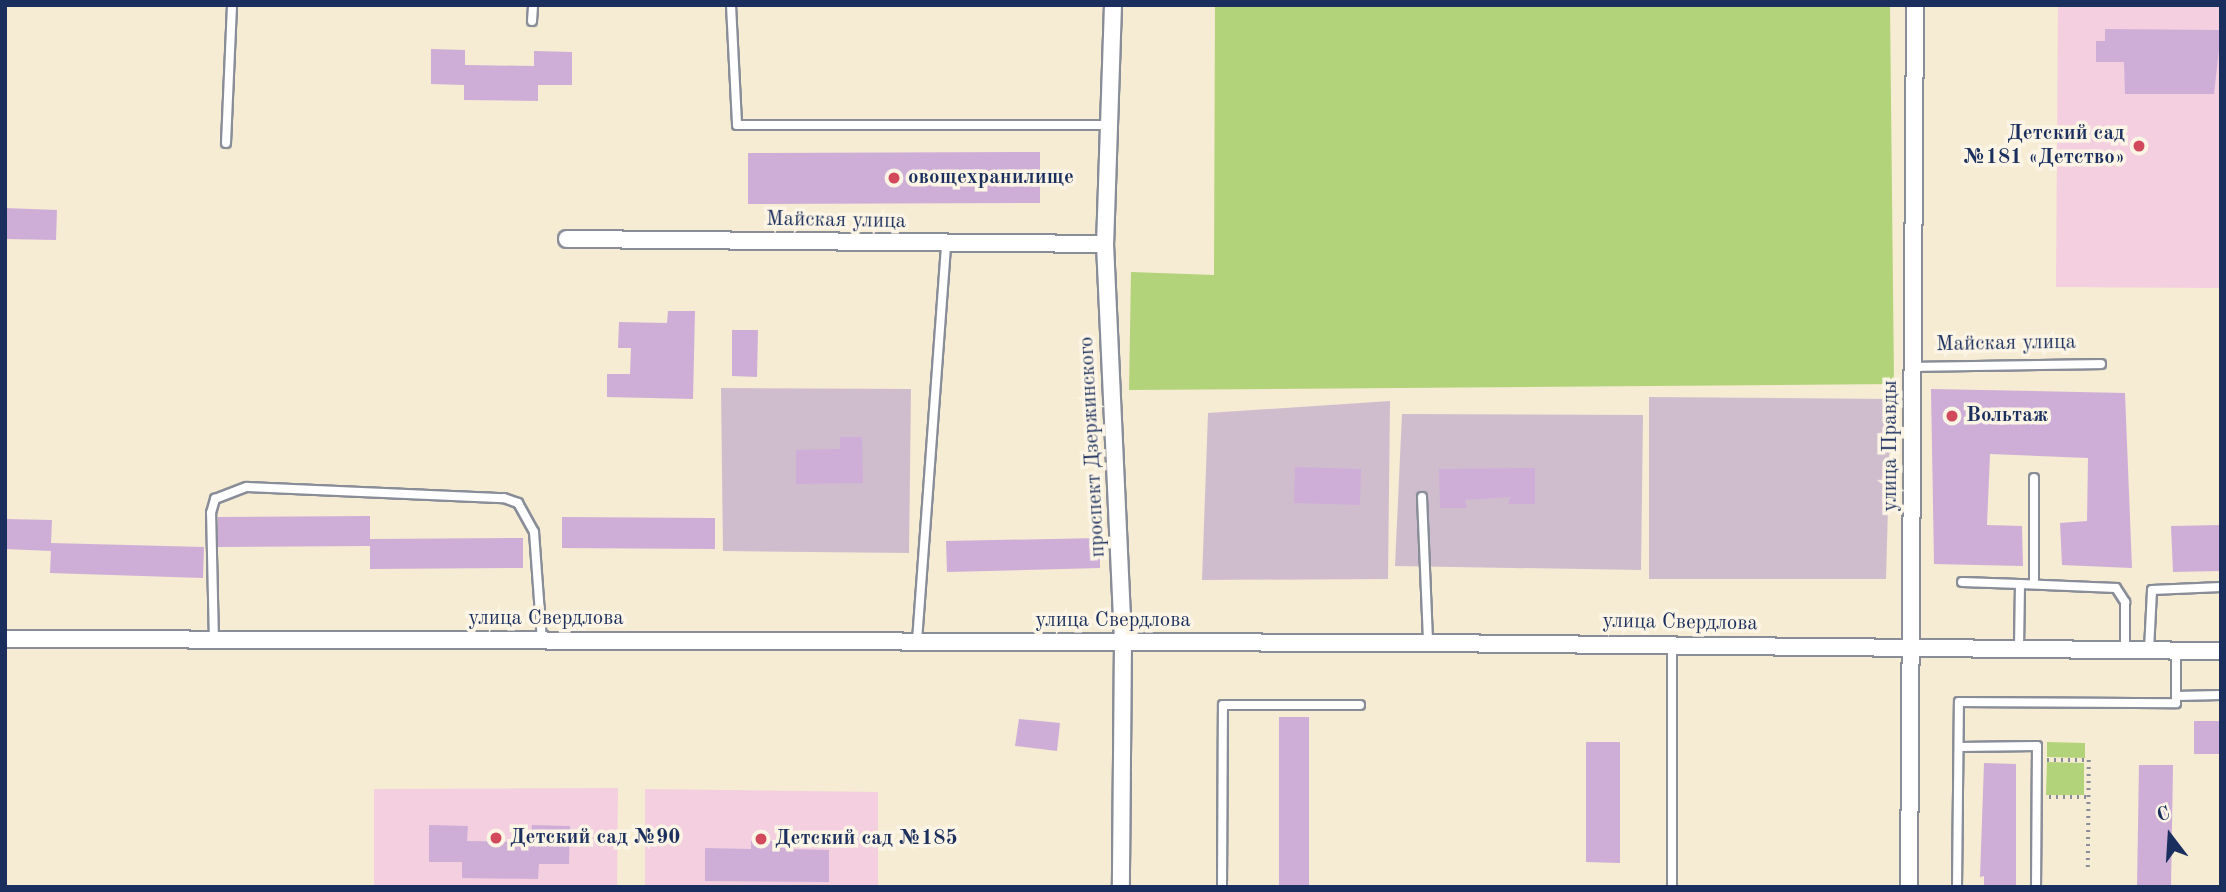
<!DOCTYPE html>
<html>
<head>
<meta charset="utf-8">
<style>
  body { margin:0 }
  #map { position:relative; width:2226px; height:892px; overflow:hidden; background:#f6ebd3; font-family:"Old Standard TT",serif }
  div>[style] { position:absolute }
  .built>* { inset:0; background:#f3cfdf }
  .industrial>* { inset:0; background:#cfbdce }
  .green>* { inset:0; background:#b2d37a }
  .building>* { inset:0; background:#ceaed7 }
  .path>* { height:3.5px; margin-top:-1.75px; transform-origin:0; background:repeating-linear-gradient(90deg,#888d98 0 2px,transparent 0 7px) }
  .roads { filter:drop-shadow(2px 0 #888d98) drop-shadow(-2px 0 #888d98) drop-shadow(0 2px #888d98) drop-shadow(0 -2px #888d98) }
  .service>* { height:8px; margin:-4px; padding:0 4px; transform-origin:4px; border-radius:4px; background:#fff }
  .minor>* { height:16px; margin:-8px; padding:0 8px; transform-origin:8px; border-radius:8px; background:#fff }
  .dots>* { width:19px; height:19px; translate:-50% -50%; box-sizing:border-box; border:4px solid #fcf5e5; border-radius:50% }
  span { translate:-50% -50%; white-space:nowrap; text-align:center; line-height:1.15; -webkit-text-stroke:7px #fcf5e5; paint-order:stroke }
  .poi-label { font-size:21px; color:#1b2f5e; font-weight:700 }
  .right { translate:-100% -50%; text-align:right }
  .left { translate:0 -50%; text-align:left }
  .street-label { font-size:21px; color:#1b2f5e }
  .frame { position:absolute; inset:0; border:7px solid #1b2f5e; pointer-events:none }
  .north { position:absolute; left:2135px; top:801px; width:70px; height:70px; -webkit-text-stroke:5px #fcf5e5; paint-order:stroke; rotate:343deg; font-size:19px; font-weight:700; line-height:28px; text-align:center; color:#1b2f5e }
  .north::after { content:''; display:block; margin:auto; width:24px; height:32px; background:#1b2f5e; clip-path:polygon(50% 0,100% 100%,50% 72%,0 100%) }
</style>
</head>
<body>
<div id="map">
  <div class="built">
    <div style="clip-path:polygon(2058px 5px,2221px 5px,2221px 288px,2056px 287px)"></div>
    <div style="clip-path:polygon(618px 788px,617px 887px,374px 887px,374px 789px)"></div>
    <div style="clip-path:polygon(645px 789px,878px 792px,878px 887px,645px 887px)"></div>
  </div>
  <div class="industrial">
    <div style="clip-path:polygon(721px 388px,911px 389px,909px 553px,723px 551px)"></div>
    <div style="clip-path:polygon(1649px 397px,1891px 399px,1886px 579px,1649px 579px)"></div>
    <div style="clip-path:polygon(1390px 401px,1388px 579px,1202px 580px,1208px 413px)"></div>
    <div style="clip-path:polygon(1402px 414px,1643px 415px,1641px 570px,1395px 566px)"></div>
  </div>
  <div class="green">
    <div style="clip-path:polygon(1215px 5px,1890px 5px,1894px 384px,1129px 390px,1131px 272px,1214px 275px)"></div>
    <div style="clip-path:polygon(2047px 742px,2085px 743px,2085px 758px,2047px 757px)"></div>
    <div style="clip-path:polygon(2047px 762px,2084px 763px,2084px 795px,2046px 795px)"></div>
  </div>
  <div class="building">
    <div style="clip-path:polygon(2105px 29px,2221px 30px,2214px 94px,2125px 94px,2124px 62px,2096px 62px,2096px 41px,2105px 41px)"></div>
    <div style="clip-path:polygon(431px 49px,465px 50px,465px 65px,534px 66px,534px 51px,572px 52px,572px 85px,538px 85px,538px 101px,464px 100px,464px 85px,431px 84px)"></div>
    <div style="clip-path:polygon(1040px 152px,1040px 203px,748px 204px,748px 153px)"></div>
    <div style="clip-path:polygon(5px 208px,57px 210px,56px 240px,5px 239px)"></div>
    <div style="clip-path:polygon(668px 311px,695px 311px,693px 399px,607px 397px,607px 374px,630px 374px,631px 348px,618px 348px,619px 322px,667px 323px)"></div>
    <div style="clip-path:polygon(732px 330px,758px 330px,757px 377px,732px 376px)"></div>
    <div style="clip-path:polygon(1931px 389px,2125px 393px,2132px 568px,2062px 565px,2060px 523px,2087px 521px,2088px 458px,1990px 454px,1987px 525px,2022px 526px,2023px 566px,1934px 564px)"></div>
    <div style="clip-path:polygon(840px 437px,862px 437px,863px 483px,796px 484px,796px 450px,840px 449px)"></div>
    <div style="clip-path:polygon(1295px 467px,1361px 469px,1360px 505px,1294px 503px)"></div>
    <div style="clip-path:polygon(1535px 468px,1535px 504px,1508px 504px,1510px 497px,1465px 500px,1467px 508px,1440px 508px,1439px 469px)"></div>
    <div style="clip-path:polygon(370px 516px,370px 539px,523px 538px,523px 568px,370px 569px,370px 546px,218px 547px,218px 517px)"></div>
    <div style="clip-path:polygon(562px 517px,715px 518px,715px 549px,562px 548px)"></div>
    <div style="clip-path:polygon(5px 519px,52px 520px,51px 543px,204px 547px,203px 578px,50px 573px,51px 551px,5px 549px)"></div>
    <div style="clip-path:polygon(2221px 525px,2221px 571px,2173px 572px,2171px 526px)"></div>
    <div style="clip-path:polygon(1100px 538px,1100px 568px,947px 572px,946px 541px)"></div>
    <div style="clip-path:polygon(1279px 717px,1309px 717px,1309px 887px,1279px 887px)"></div>
    <div style="clip-path:polygon(1019px 719px,1060px 723px,1057px 751px,1015px 746px)"></div>
    <div style="clip-path:polygon(2194px 721px,2221px 721px,2221px 754px,2194px 754px)"></div>
    <div style="clip-path:polygon(1586px 742px,1620px 742px,1620px 863px,1586px 862px)"></div>
    <div style="clip-path:polygon(1984px 763px,2016px 764px,2016px 885px,1984px 885px,1984px 876px,1980px 877px)"></div>
    <div style="clip-path:polygon(2139px 765px,2173px 765px,2171px 887px,2137px 887px)"></div>
    <div style="clip-path:polygon(429px 825px,468px 826px,467px 841px,531px 842px,532px 825px,570px 826px,569px 864px,539px 864px,538px 879px,462px 878px,462px 862px,429px 862px)"></div>
    <div style="clip-path:polygon(751px 841px,785px 841px,785px 849px,829px 850px,829px 882px,705px 881px,705px 848px,751px 849px)"></div>
  </div>
  <div class="path">
    <div style="left:2047px;top:760px;width:42px"></div>
    <div style="left:2089px;top:760px;width:110px;rotate:90.5deg"></div>
    <div style="left:2049px;top:797px;width:40px"></div>
  </div>
  <div class="roads">
    <div class="service">
      <div style="left:731px;top:5px;width:120px;rotate:87.1deg"></div>
      <div style="left:737px;top:125px;width:370px"></div>
      <div style="left:532px;top:21px;width:16px;rotate:-86deg"></div>
      <div style="left:226px;top:143px;width:138px;rotate:-87.5deg"></div>
      <div style="left:1913px;top:367px;width:188px;rotate:-0.9deg"></div>
      <div style="left:2034px;top:478px;width:106px;rotate:90deg"></div>
      <div style="left:1422px;top:497px;width:146px;rotate:87.6deg"></div>
      <div style="left:1962px;top:582px;width:58px;rotate:2deg"></div>
      <div style="left:917px;top:641px;width:399px;rotate:-85.8deg"></div>
      <div style="left:214px;top:642px;width:129px;rotate:-91.3deg"></div>
      <div style="left:211px;top:513px;width:15px;rotate:-74deg"></div>
      <div style="left:215px;top:499px;width:34px;rotate:-21deg"></div>
      <div style="left:247px;top:487px;width:257px;rotate:2.5deg"></div>
      <div style="left:504px;top:498px;width:15px;rotate:20deg"></div>
      <div style="left:518px;top:503px;width:33px;rotate:61deg"></div>
      <div style="left:534px;top:532px;width:108px;rotate:85.8deg"></div>
      <div style="left:1672px;top:644px;width:243px;rotate:90deg"></div>
      <div style="left:2019px;top:648px;width:64px;rotate:-89.1deg"></div>
      <div style="left:2020px;top:584px;width:96px;rotate:2.4deg"></div>
      <div style="left:2116px;top:588px;width:17px;rotate:57deg"></div>
      <div style="left:2125px;top:602px;width:48px;rotate:90deg"></div>
      <div style="left:2149px;top:650px;width:60px;rotate:-87.1deg"></div>
      <div style="left:2152px;top:590px;width:69px;rotate:-2.5deg"></div>
      <div style="left:2176px;top:696px;width:45px;rotate:-1.3deg"></div>
      <div style="left:1959px;top:747px;width:78px;rotate:-0.7deg"></div>
      <div style="left:2037px;top:746px;width:141px;rotate:90.4deg"></div>
      <div style="left:1222px;top:887px;width:182px;rotate:-89.7deg"></div>
      <div style="left:1223px;top:705px;width:137px"></div>
      <div style="left:1957px;top:887px;width:185px;rotate:-89.4deg"></div>
      <div style="left:1959px;top:702px;width:217px;rotate:0.3deg"></div>
      <div style="left:2176px;top:703px;width:53px;rotate:-90deg"></div>
    </div>
    <div class="minor">
      <div style="left:1113px;top:5px;width:239px;rotate:91.9deg"></div>
      <div style="left:1105px;top:244px;width:398px;rotate:87.4deg"></div>
      <div style="left:1123px;top:642px;width:245px;rotate:90.5deg"></div>
      <div style="left:567px;top:239px;width:538px;rotate:0.53deg"></div>
      <div style="left:5px;top:639px;width:1423px;rotate:0.16deg"></div>
      <div style="left:1428px;top:643px;width:793px;rotate:0.58deg"></div>
      <div style="left:1909px;top:887px;width:882px;rotate:-89.61deg"></div>
    </div>
  </div>
  <div class="dots">
    <div style="left:2139px;top:146px;background:#d1495b"></div>
    <div style="left:894px;top:178px;background:#d1495b"></div>
    <div style="left:1952px;top:416px;background:#d1495b"></div>
    <div style="left:496px;top:838px;background:#d1495b"></div>
    <div style="left:761px;top:839px;background:#d1495b"></div>
  </div>
  <div class="poi-label">
    <span class="right" style="left:2125px;top:146px">Детский сад<br>№181 «Детство»</span>
    <span class="left" style="left:908px;top:178px">овощехранилище</span>
    <span class="left" style="left:1966px;top:416px">Вольтаж</span>
    <span class="left" style="left:510px;top:838px">Детский сад №90</span>
    <span class="left" style="left:775px;top:839px">Детский сад №185</span>
  </div>
  <div class="street-label">
    <span style="left:836px;top:221px;rotate:1deg">Майская улица</span>
    <span style="left:2006px;top:344px;rotate:-1deg">Майская улица</span>
    <span style="left:1891px;top:446px;rotate:-90deg">улица Правды</span>
    <span style="left:1093px;top:447px;rotate:-93deg">проспект Дзержинского</span>
    <span style="left:546px;top:619px">улица Свердлова</span>
    <span style="left:1113px;top:621px">улица Свердлова</span>
    <span style="left:1680px;top:623px;rotate:1deg">улица Свердлова</span>
  </div>
  <div class="frame"></div>
  <div class="north">С</div>
</div>
</body>
</html>
